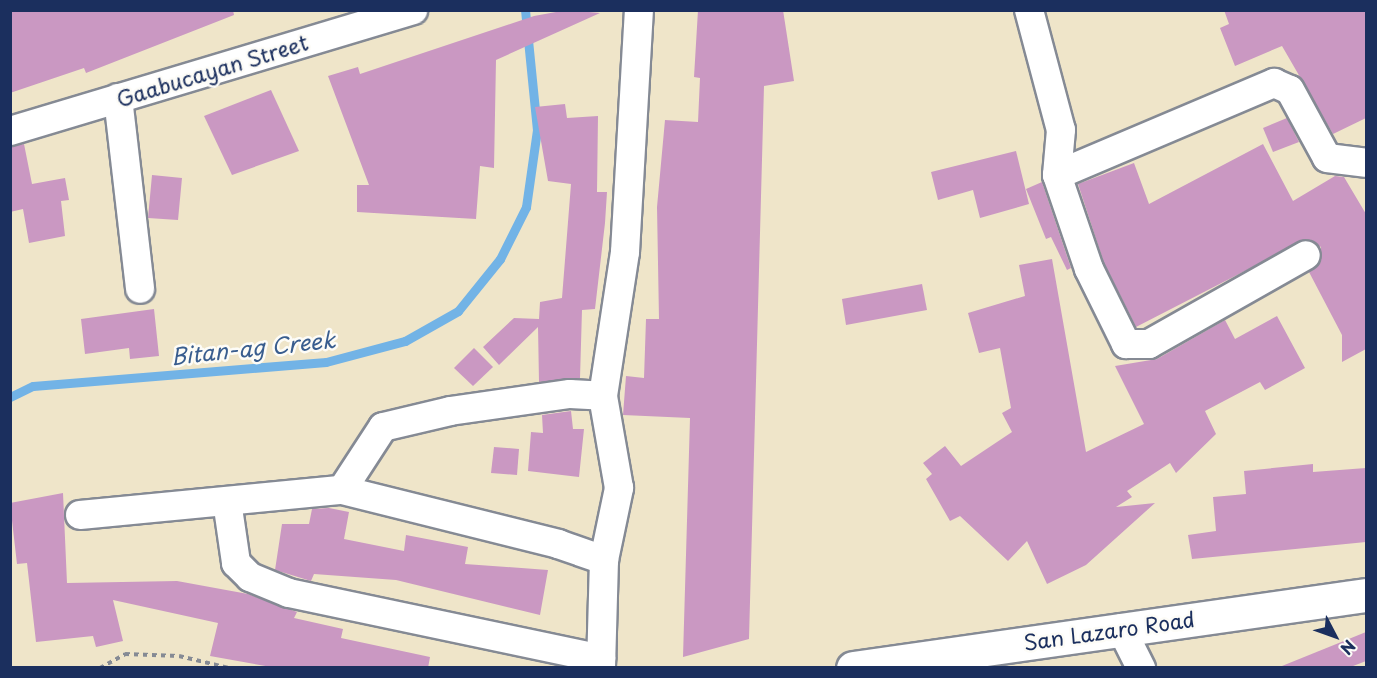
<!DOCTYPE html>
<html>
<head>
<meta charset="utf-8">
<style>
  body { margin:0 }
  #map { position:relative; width:1377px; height:678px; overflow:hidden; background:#efe5c9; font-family:"Playpen Sans",sans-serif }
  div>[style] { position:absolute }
  .stream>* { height:9px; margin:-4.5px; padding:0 4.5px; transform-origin:4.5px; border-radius:4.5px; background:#72b3e6 }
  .building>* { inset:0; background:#ca98c2 }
  .path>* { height:4px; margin-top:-2px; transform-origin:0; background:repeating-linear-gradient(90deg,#858a94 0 4.5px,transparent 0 9px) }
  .roads { filter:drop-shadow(2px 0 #858a94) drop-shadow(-2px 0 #858a94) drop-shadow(0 2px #858a94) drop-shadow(0 -2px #858a94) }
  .minor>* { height:28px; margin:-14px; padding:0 14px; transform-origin:14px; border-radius:14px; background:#fff }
  .major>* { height:33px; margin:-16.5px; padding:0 16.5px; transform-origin:16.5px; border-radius:16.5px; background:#fff }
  span { translate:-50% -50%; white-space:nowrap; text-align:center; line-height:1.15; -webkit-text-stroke:5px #fdfcf7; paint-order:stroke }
  .street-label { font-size:21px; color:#1b2f5e }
  .water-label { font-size:22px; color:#395d8e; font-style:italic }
  .frame { position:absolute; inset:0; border:12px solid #1b2f5e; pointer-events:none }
  .north { position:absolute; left:1305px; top:606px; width:60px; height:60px; -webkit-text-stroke:4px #fdfcf7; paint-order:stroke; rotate:131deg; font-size:16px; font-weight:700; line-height:24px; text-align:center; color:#1b2f5e }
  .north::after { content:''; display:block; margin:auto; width:21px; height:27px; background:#1b2f5e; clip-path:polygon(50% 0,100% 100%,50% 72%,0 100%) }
</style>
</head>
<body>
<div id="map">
  <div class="stream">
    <div style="left:10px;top:397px;width:25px;rotate:-26deg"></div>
    <div style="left:33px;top:386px;width:294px;rotate:-4.7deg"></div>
    <div style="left:326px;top:362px;width:82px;rotate:-14.9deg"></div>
    <div style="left:405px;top:341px;width:61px;rotate:-29.5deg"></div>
    <div style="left:458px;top:311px;width:67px;rotate:-51.1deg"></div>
    <div style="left:500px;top:259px;width:58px;rotate:-63.4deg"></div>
    <div style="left:526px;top:207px;width:78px;rotate:-81.9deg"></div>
    <div style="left:537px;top:130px;width:121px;rotate:-95.7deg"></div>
  </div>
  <div class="building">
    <div style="clip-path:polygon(10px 10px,233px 10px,234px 15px,86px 73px,84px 68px,10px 93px)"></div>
    <div style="clip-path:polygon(567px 10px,600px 13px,496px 60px,494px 168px,480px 166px,476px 219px,357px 212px,357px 185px,369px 185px,328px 76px,358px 67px,360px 74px,534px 16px)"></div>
    <div style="clip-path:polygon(698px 10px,783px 10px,794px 81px,764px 86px,749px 639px,683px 657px,690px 418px,623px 415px,626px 376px,644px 378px,646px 319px,659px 319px,657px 207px,665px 120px,698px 122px,700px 78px,694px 77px)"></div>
    <div style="clip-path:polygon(1224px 10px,1366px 10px,1366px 118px,1333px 134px,1282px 46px,1235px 66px,1220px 28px,1229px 24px)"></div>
    <div style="clip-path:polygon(271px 90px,299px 151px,232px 175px,204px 116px)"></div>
    <div style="clip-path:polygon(565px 104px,567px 118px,598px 116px,597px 192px,607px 192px,605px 223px,595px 309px,582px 310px,580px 378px,539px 382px,538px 327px,499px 365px,483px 347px,514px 318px,539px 319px,540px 302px,562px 298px,571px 184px,548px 181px,535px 107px)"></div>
    <div style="clip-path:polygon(1287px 118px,1299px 142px,1273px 152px,1263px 128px)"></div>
    <div style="clip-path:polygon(24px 144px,32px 184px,65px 178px,69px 200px,61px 201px,65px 236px,29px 243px,23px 209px,10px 212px,10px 147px)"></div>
    <div style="clip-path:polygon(1263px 144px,1293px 201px,1335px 176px,1344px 177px,1366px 214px,1366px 349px,1342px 362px,1342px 335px,1309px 272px,1320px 263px,1321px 247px,1307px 239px,1136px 327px,1104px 263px,1078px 184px,1134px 163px,1149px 204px)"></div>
    <div style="clip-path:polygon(1016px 151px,1029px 204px,980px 218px,973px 190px,938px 200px,931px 172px)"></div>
    <div style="clip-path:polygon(152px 175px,182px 178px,178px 220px,148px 218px)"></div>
    <div style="clip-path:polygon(1042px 182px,1071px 268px,1067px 270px,1051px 237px,1046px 239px,1026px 189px)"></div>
    <div style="clip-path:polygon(1052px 259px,1086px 452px,1144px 424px,1115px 366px,1157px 359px,1225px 320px,1235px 339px,1277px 316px,1305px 368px,1265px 390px,1260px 382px,1205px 411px,1216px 434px,1176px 473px,1170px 463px,1127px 491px,1132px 497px,1116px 507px,1155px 503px,1086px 565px,1047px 584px,1027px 541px,1008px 561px,960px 516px,950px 521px,926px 479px,932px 474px,923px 463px,945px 446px,961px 466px,1012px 432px,1002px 413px,1011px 408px,1000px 348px,979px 353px,968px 313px,1025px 296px,1019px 265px)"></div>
    <div style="clip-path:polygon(922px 284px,927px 310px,846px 325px,842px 299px)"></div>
    <div style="clip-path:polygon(154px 309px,159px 356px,130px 359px,129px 348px,85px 354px,81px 319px)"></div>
    <div style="clip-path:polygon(474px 348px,493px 367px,473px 386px,454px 368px)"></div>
    <div style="clip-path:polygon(571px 411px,573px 429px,584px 429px,579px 477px,528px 471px,531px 432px,543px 433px,542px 415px)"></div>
    <div style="clip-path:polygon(494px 447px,519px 449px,517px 475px,491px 473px)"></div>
    <div style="clip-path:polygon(1313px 464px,1313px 472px,1366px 468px,1366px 542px,1192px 559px,1188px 535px,1216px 531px,1213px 497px,1246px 494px,1244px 471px)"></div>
    <div style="clip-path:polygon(63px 493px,67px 583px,177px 581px,248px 594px,297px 612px,294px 618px,343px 629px,341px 638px,430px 657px,428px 668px,277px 668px,210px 656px,218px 623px,113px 600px,123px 641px,96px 647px,93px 636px,36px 642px,27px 563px,17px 564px,10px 503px)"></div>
    <div style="clip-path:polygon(329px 508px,349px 512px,344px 539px,404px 551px,406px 535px,468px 547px,465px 564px,548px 570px,540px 615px,396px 580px,314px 574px,311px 581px,275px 570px,282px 524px,309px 524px,312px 509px)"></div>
    <div style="clip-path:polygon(1366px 632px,1366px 661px,1348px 668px,1277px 668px)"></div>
  </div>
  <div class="path">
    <div style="left:100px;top:668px;width:29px;rotate:-29deg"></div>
    <div style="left:125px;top:654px;width:54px;rotate:2.1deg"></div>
    <div style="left:179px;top:656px;width:51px;rotate:13.5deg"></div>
  </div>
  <div class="roads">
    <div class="minor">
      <div style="left:1029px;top:10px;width:124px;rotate:75.1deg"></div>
      <div style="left:1061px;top:130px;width:45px;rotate:95.1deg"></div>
      <div style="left:1057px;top:175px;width:236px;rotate:-23deg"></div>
      <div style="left:1274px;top:83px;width:17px;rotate:24deg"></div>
      <div style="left:1290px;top:90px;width:77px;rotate:61.4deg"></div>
      <div style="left:1327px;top:158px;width:39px;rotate:7deg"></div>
      <div style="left:118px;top:98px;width:192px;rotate:83.4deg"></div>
      <div style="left:10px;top:131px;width:421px;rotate:-16.7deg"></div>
      <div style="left:1057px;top:175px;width:99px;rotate:71.2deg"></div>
      <div style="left:1089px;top:269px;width:84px;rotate:63.7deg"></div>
      <div style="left:1126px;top:344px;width:23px"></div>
      <div style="left:1149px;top:344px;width:180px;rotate:-29.5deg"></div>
      <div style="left:342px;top:490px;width:75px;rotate:-56.9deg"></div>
      <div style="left:383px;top:427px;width:69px;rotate:-13.4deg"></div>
      <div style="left:450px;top:411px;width:121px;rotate:-8.1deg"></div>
      <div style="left:570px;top:394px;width:33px;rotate:3deg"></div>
      <div style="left:227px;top:501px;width:63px;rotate:81.7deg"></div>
      <div style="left:236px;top:563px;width:20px;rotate:45deg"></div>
      <div style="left:250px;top:577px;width:42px;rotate:22.3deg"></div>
      <div style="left:289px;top:593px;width:319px;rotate:11.9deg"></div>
      <div style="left:80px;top:515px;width:263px;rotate:-5.5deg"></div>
      <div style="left:342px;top:490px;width:223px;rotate:14deg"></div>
      <div style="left:558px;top:544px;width:49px;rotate:19.2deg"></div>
      <div style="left:604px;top:560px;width:108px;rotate:91.6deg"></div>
      <div style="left:604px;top:560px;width:74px;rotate:-78.2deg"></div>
      <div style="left:619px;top:488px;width:93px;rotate:-99.9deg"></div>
      <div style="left:603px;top:396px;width:146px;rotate:-81.3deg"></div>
      <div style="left:625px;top:252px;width:242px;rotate:-86.7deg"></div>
      <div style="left:1121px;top:628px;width:45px;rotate:63.4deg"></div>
    </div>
    <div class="major">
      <div style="left:853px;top:668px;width:518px;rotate:-8.1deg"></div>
    </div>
  </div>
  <div class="street-label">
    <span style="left:212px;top:70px;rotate:-17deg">Gaabucayan Street</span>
    <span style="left:1109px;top:630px;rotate:-8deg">San Lazaro Road</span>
  </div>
  <div class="water-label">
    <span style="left:253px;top:347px;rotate:-6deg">Bitan-ag Creek</span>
  </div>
  <div class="frame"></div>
  <div class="north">N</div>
</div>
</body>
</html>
